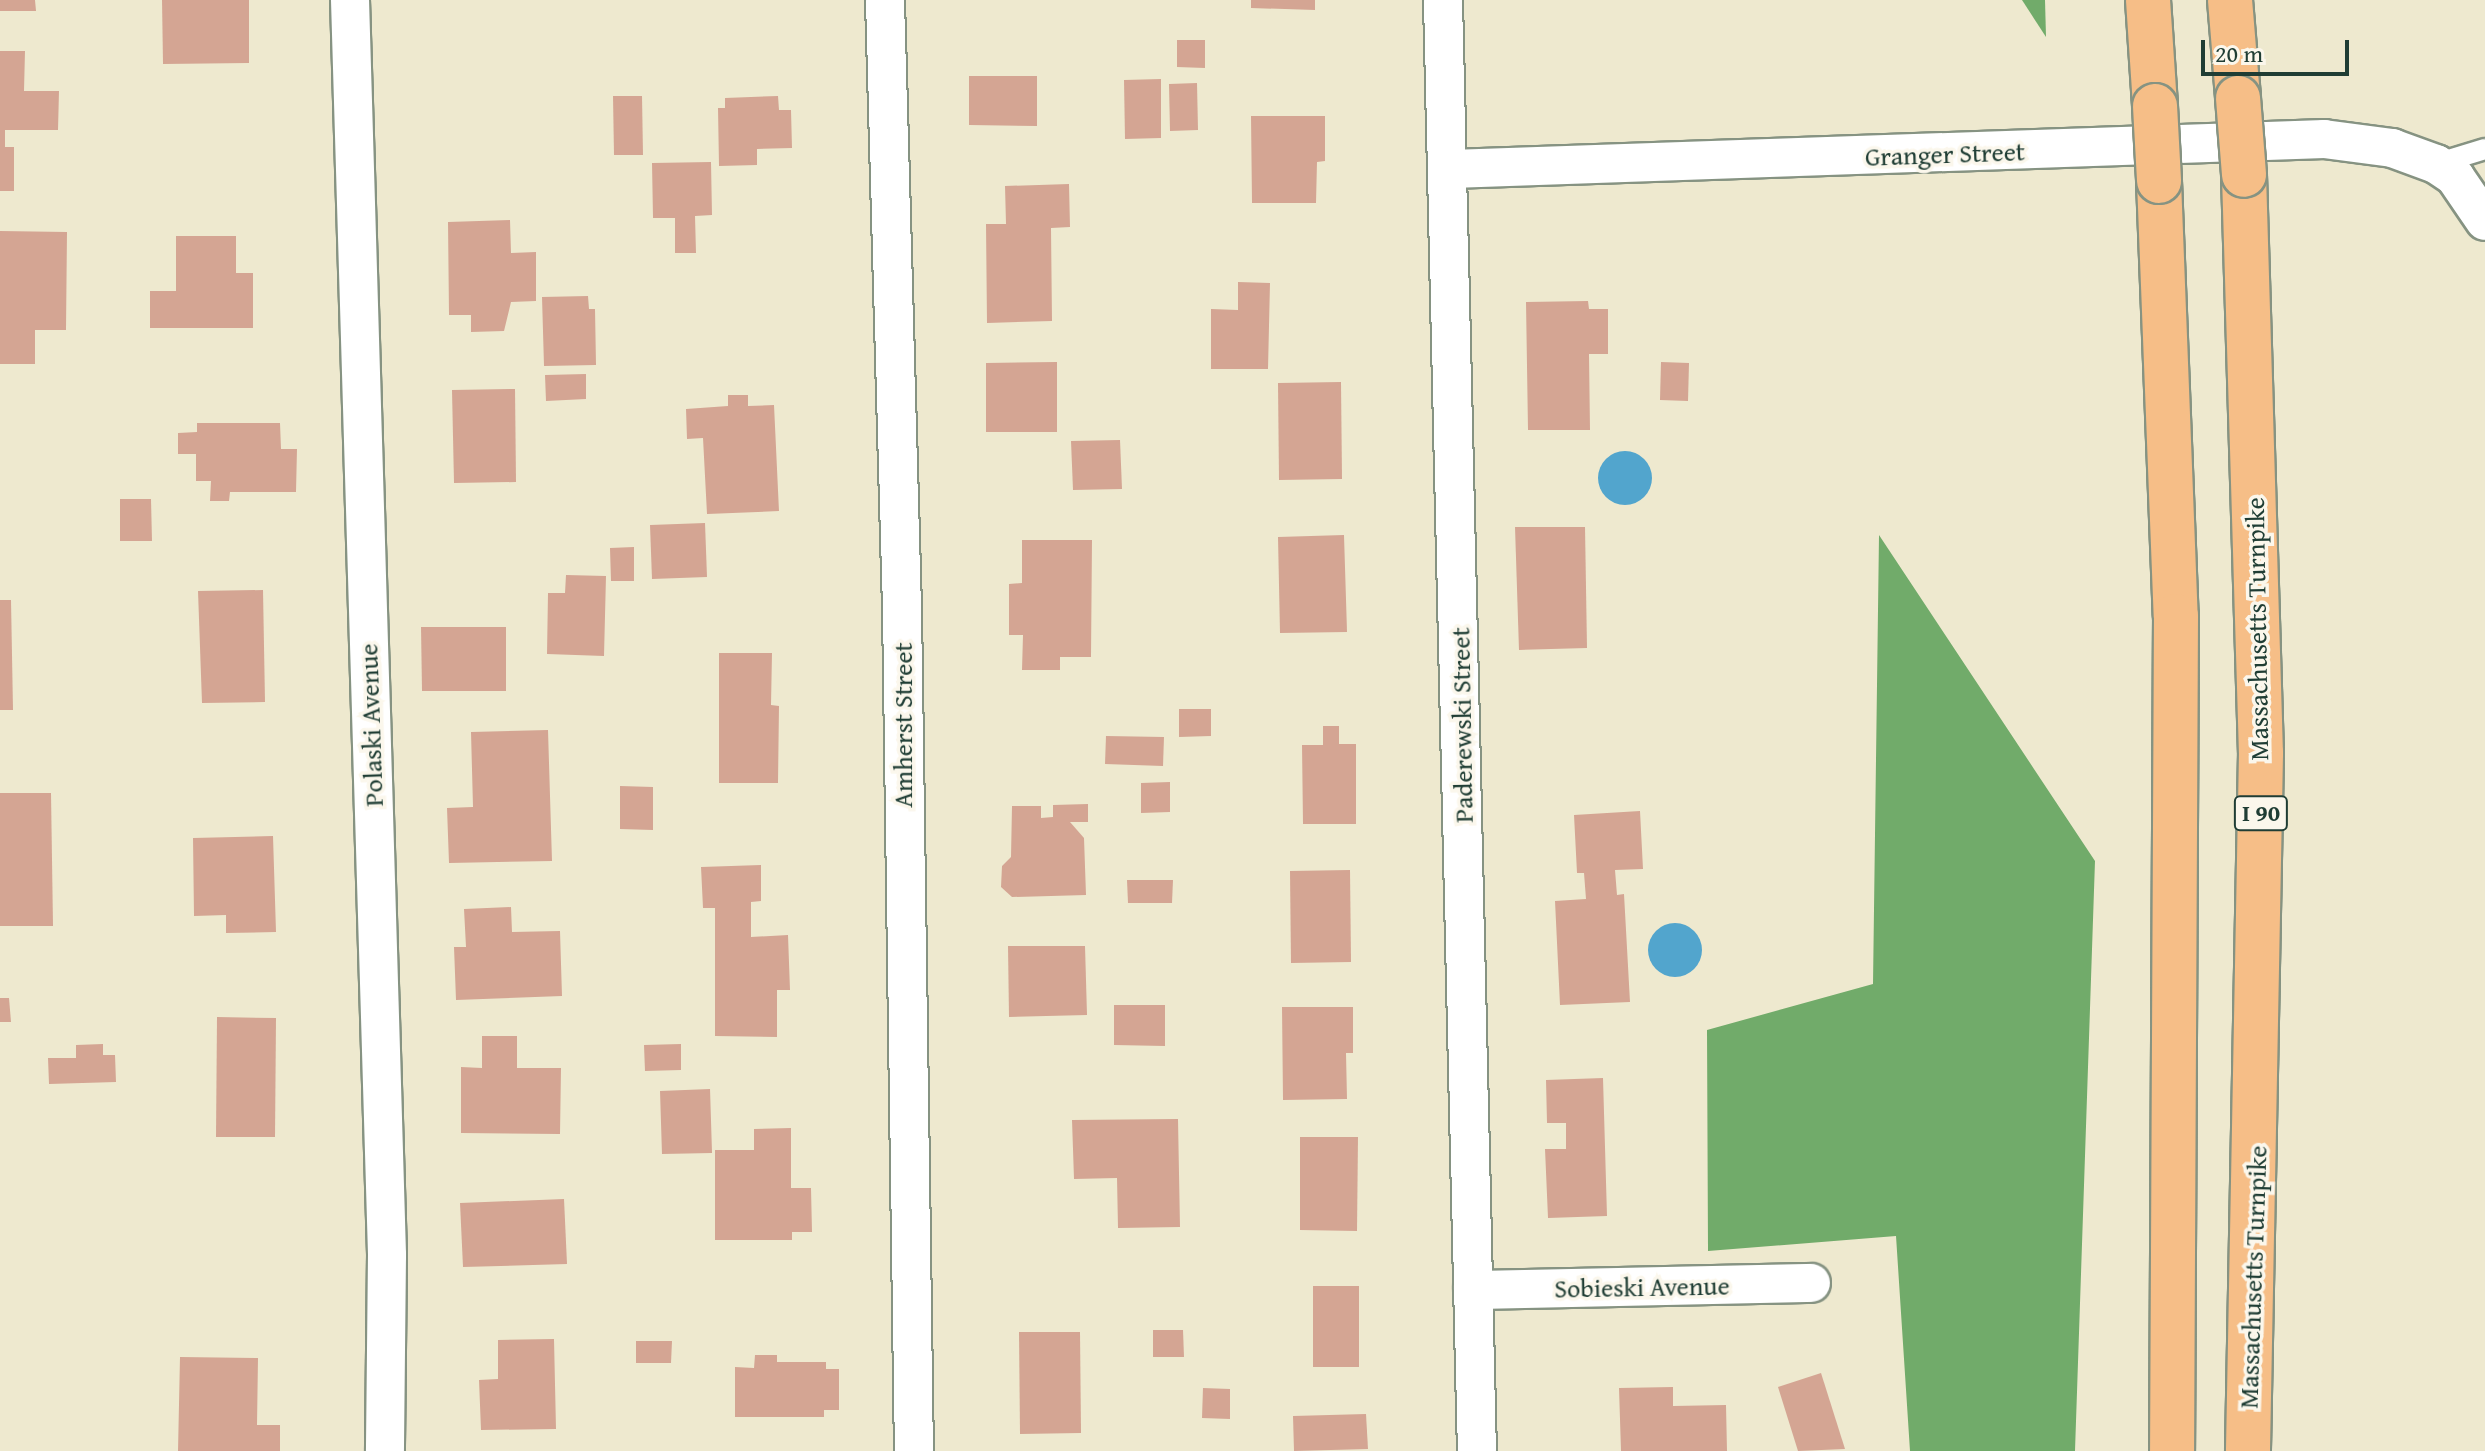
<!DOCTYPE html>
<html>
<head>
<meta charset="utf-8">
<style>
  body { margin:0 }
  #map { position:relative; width:2485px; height:1451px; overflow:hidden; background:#eee9cf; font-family:"Gentium Book Plus",serif }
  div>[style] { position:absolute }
  .forest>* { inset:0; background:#71ab6a }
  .water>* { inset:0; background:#52a5cd }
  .round { border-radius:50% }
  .building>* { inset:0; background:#d4a593 }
  .roads { filter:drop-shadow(2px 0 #869382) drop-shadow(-2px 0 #869382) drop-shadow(0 2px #869382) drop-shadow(0 -2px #869382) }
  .lane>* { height:20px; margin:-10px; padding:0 10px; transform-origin:10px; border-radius:10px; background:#fff }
  .street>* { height:38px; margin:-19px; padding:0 19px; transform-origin:19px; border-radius:19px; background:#fff }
  .highway>* { height:44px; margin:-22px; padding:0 22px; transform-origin:22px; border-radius:22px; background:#f6be87 }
  .bridges { filter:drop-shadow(2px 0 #869382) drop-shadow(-2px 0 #869382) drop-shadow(0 2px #869382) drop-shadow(0 -2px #869382) }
  .highway-bridge>* { height:44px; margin:-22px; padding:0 22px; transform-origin:22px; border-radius:22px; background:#f6be87 }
  span { translate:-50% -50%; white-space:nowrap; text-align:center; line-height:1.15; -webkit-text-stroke:7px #fbf7ec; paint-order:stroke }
  .shield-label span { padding:2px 6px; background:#fbf7ec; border:2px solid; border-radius:6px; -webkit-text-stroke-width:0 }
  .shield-label { font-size:24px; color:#1f3d34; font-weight:700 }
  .street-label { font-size:26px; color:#1f3d34 }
  .scale { position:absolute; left:2201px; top:40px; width:148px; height:36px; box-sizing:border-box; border:4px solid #1f3d34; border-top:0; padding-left:10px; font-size:24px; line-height:28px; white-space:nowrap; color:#1f3d34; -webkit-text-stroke:6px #fbf7ec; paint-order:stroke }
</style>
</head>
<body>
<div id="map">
  <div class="forest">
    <div style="clip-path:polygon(2022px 0,2045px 0,2046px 37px)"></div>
    <div style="clip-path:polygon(1879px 535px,2095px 861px,2075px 1451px,1910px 1451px,1896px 1236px,1708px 1251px,1707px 1030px,1873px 984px)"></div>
  </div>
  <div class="water">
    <div class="round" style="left:1598px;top:451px;width:54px;height:54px"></div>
    <div class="round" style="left:1648px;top:923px;width:54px;height:54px"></div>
  </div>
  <div class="building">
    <div style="clip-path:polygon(0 0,35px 0,36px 11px,0 11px)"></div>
    <div style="clip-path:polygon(162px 0,249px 0,249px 63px,163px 64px)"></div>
    <div style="clip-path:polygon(1251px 0,1315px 0,1315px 10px,1251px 8px)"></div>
    <div style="clip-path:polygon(1177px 40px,1205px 40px,1205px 68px,1177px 67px)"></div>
    <div style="clip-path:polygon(0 51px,25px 51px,24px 91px,59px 91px,58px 130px,5px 130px,5px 147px,14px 147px,14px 191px,0 191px)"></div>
    <div style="clip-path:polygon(969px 76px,1037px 76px,1037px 126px,969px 125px)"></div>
    <div style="clip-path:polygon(1161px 79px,1161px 138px,1125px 139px,1124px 80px)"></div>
    <div style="clip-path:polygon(1197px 83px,1198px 130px,1170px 131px,1169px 84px)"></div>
    <div style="clip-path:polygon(613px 96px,642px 96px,643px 155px,614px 155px)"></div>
    <div style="clip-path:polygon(778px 96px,779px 110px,791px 110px,792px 148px,757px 149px,757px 165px,719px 166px,718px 108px,725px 108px,725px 98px)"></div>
    <div style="clip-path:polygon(1251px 116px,1325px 116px,1325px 161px,1317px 162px,1316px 203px,1252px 203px)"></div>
    <div style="clip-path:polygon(711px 162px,712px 215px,695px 216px,696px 253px,675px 253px,675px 218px,653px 218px,652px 163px)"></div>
    <div style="clip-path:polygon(1069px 184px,1070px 227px,1051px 228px,1052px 321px,987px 323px,986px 224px,1006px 224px,1005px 186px)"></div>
    <div style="clip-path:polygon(510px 220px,511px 253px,536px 252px,536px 301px,511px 302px,504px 331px,471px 332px,471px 315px,449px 315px,448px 222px)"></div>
    <div style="clip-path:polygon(0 231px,67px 232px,66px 330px,35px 330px,35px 364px,0 364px)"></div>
    <div style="clip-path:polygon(176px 236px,236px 236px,236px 273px,253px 273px,253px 328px,150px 328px,150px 291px,176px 291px)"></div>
    <div style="clip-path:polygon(1238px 282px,1270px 283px,1268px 369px,1211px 369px,1211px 309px,1238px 310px)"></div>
    <div style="clip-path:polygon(588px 296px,589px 309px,595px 309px,596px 365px,544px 366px,542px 297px)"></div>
    <div style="clip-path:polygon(1588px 301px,1589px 309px,1608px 309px,1608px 354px,1589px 354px,1590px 430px,1528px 430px,1526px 302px)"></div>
    <div style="clip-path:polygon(1057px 362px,1057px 432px,986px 432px,986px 363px)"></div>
    <div style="clip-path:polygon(1661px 362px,1689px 363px,1688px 401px,1660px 400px)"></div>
    <div style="clip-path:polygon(586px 374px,586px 399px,546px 401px,545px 375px)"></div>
    <div style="clip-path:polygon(1341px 382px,1342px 479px,1279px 480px,1278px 383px)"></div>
    <div style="clip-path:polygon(515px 389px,516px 482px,454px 483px,452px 390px)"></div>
    <div style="clip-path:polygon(728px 395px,748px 395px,748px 406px,774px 405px,779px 511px,707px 514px,703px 438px,687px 439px,686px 409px,728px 406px)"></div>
    <div style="clip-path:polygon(197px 423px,280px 423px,281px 449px,297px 449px,296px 492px,230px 492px,229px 501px,210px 501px,211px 481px,196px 481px,196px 454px,178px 454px,178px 433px,197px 432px)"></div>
    <div style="clip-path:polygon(1120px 440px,1122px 489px,1073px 490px,1071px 441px)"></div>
    <div style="clip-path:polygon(120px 499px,151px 499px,152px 541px,120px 541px)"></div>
    <div style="clip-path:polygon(705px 523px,707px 577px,652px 579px,650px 525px)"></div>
    <div style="clip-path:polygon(1515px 527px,1585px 527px,1587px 648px,1519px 650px)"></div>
    <div style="clip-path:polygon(1344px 535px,1347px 632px,1280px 633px,1278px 537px)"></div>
    <div style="clip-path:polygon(1022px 540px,1092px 540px,1091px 657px,1060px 657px,1060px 670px,1022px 670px,1023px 635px,1009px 635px,1009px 584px,1022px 583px)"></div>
    <div style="clip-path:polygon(634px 547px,634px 581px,611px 581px,610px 548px)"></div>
    <div style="clip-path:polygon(566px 575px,606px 576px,604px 656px,547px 654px,548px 593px,565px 593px)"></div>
    <div style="clip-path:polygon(263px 590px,265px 702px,202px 703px,198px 591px)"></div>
    <div style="clip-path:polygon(0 600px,11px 600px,13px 710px,0 710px)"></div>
    <div style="clip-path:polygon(421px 627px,506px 627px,506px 691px,422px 691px)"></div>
    <div style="clip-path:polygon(719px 653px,772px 653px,771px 705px,779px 706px,778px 783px,719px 783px)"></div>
    <div style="clip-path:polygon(1179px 709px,1211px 709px,1211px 736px,1179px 737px)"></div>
    <div style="clip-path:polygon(1323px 726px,1339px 726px,1339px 744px,1356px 744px,1356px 824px,1303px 824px,1302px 745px,1323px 745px)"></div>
    <div style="clip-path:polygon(548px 730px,552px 861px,449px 863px,447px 808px,473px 807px,471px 732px)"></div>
    <div style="clip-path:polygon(1106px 736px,1164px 737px,1163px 766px,1105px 764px)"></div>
    <div style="clip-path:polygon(1170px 782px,1170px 812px,1141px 813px,1141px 783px)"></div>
    <div style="clip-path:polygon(620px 786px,653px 787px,653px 830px,620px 829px)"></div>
    <div style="clip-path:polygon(0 793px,51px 793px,53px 926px,0 926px)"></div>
    <div style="clip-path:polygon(1088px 804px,1088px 822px,1070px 822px,1084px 838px,1086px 895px,1012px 897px,1001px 887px,1002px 866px,1011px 857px,1012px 806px,1041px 806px,1041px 818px,1053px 817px,1053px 805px)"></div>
    <div style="clip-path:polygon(1640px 811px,1643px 869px,1615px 870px,1617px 895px,1624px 894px,1630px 1002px,1560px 1005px,1555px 901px,1586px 899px,1584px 873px,1577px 873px,1574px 815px)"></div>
    <div style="clip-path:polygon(273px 836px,276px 932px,226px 933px,226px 915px,194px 916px,193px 838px)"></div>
    <div style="clip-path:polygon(761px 865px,761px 901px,751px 902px,751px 937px,788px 935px,790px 990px,777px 990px,777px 1037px,715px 1036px,715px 908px,703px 908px,701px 867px)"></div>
    <div style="clip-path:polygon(1350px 870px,1351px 962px,1291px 963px,1290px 871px)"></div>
    <div style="clip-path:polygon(1127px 880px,1173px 880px,1172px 903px,1128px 903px)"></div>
    <div style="clip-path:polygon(511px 907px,512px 932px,560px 931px,562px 996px,456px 1000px,454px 947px,466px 947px,464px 909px)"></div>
    <div style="clip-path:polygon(1008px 946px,1085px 946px,1087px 1015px,1009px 1017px)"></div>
    <div style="clip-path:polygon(0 998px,9px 998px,11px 1022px,0 1022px)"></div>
    <div style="clip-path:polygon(1114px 1005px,1165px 1005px,1165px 1046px,1114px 1045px)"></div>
    <div style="clip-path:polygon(1282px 1007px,1353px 1007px,1353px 1053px,1346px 1053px,1347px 1099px,1283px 1100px)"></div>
    <div style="clip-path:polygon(217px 1017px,276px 1018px,275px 1137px,216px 1137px)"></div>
    <div style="clip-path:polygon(482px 1036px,517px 1036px,517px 1068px,561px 1068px,560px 1134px,461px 1133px,461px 1067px,482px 1068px)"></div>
    <div style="clip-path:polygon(103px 1044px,103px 1055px,115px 1055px,116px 1082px,49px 1084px,48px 1058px,76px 1058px,76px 1045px)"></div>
    <div style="clip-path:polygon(681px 1044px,681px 1070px,645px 1071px,644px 1045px)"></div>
    <div style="clip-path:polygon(1603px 1078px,1607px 1216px,1548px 1218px,1545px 1149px,1566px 1149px,1566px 1123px,1547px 1123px,1546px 1080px)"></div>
    <div style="clip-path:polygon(710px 1089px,712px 1153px,662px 1154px,660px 1091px)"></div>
    <div style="clip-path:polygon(1178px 1119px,1180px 1227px,1118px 1228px,1117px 1178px,1074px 1179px,1072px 1120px)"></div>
    <div style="clip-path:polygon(791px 1128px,791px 1188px,811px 1188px,812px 1232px,792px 1232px,792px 1240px,715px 1240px,715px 1150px,754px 1150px,754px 1129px)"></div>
    <div style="clip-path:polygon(1300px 1137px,1358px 1137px,1357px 1231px,1300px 1230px)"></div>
    <div style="clip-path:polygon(564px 1199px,567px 1264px,463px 1267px,460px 1203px)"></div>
    <div style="clip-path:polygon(1313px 1286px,1359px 1286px,1359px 1367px,1313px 1367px)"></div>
    <div style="clip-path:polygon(1153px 1330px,1183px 1330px,1184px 1357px,1153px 1357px)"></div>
    <div style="clip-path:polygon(1019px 1332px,1080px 1332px,1081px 1433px,1020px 1434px)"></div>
    <div style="clip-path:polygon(554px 1339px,556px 1429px,481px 1430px,479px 1380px,498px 1379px,498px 1340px)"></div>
    <div style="clip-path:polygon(636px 1341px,672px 1341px,671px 1363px,636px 1363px)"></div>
    <div style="clip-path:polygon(755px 1355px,777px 1355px,777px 1362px,826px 1362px,826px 1369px,839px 1369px,839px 1410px,824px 1410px,824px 1417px,735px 1417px,735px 1367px,754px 1368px)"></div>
    <div style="clip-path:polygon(180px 1357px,258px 1358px,257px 1425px,280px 1425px,280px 1451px,178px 1451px)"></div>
    <div style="clip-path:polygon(1821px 1373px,1845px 1449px,1798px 1451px,1778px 1387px)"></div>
    <div style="clip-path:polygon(1673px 1387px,1673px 1406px,1726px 1405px,1727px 1451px,1621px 1451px,1619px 1388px)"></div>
    <div style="clip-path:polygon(1203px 1388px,1230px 1389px,1230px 1419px,1202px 1418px)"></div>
    <div style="clip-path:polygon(1366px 1414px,1368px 1449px,1294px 1451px,1293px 1416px)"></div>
  </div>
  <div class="roads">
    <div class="lane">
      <div style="left:2436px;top:164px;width:51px;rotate:-17deg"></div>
    </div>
    <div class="street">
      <div style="left:350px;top:0;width:1256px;rotate:88.31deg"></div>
      <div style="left:387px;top:1255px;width:196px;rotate:90.6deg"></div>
      <div style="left:885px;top:0;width:607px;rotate:88.4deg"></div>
      <div style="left:902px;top:607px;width:844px;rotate:89.19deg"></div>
      <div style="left:1443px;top:0;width:1451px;rotate:88.66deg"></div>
      <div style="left:1451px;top:169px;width:874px;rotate:-1.97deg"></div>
      <div style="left:2324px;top:139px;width:69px;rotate:7.5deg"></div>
      <div style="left:2392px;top:148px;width:47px;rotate:20deg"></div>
      <div style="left:2436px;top:164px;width:23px;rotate:34deg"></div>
      <div style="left:2455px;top:177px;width:53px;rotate:55.7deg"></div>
      <div style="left:1473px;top:1290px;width:338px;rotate:-1.2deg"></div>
    </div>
    <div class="highway">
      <div style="left:2148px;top:0;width:106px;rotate:86.2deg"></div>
      <div style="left:2230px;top:0;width:98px;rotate:85.3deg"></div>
      <div style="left:2244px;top:175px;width:578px;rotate:88.32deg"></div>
      <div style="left:2261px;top:753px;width:698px;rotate:91.07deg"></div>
      <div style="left:2159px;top:181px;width:435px;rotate:87.8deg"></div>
      <div style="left:2176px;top:616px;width:835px;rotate:90.27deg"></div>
    </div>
  </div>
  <div class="bridges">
    <div class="highway-bridge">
      <div style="left:2238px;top:98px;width:77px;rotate:85.5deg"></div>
      <div style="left:2155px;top:106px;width:75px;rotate:86.9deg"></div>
    </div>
  </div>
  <div class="shield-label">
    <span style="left:2261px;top:813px">I 90</span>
  </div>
  <div class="street-label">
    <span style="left:1945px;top:154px;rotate:-2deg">Granger Street</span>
    <span style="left:2257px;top:629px;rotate:-91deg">Massachusetts Turnpike</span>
    <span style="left:371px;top:725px;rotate:-92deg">Polaski Avenue</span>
    <span style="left:903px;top:725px;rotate:-90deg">Amherst Street</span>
    <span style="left:1462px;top:725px;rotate:-91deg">Paderewski Street</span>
    <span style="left:2253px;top:1277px;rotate:-88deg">Massachusetts Turnpike</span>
    <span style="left:1642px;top:1287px;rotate:-1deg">Sobieski Avenue</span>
  </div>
  <div class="scale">20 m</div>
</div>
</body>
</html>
